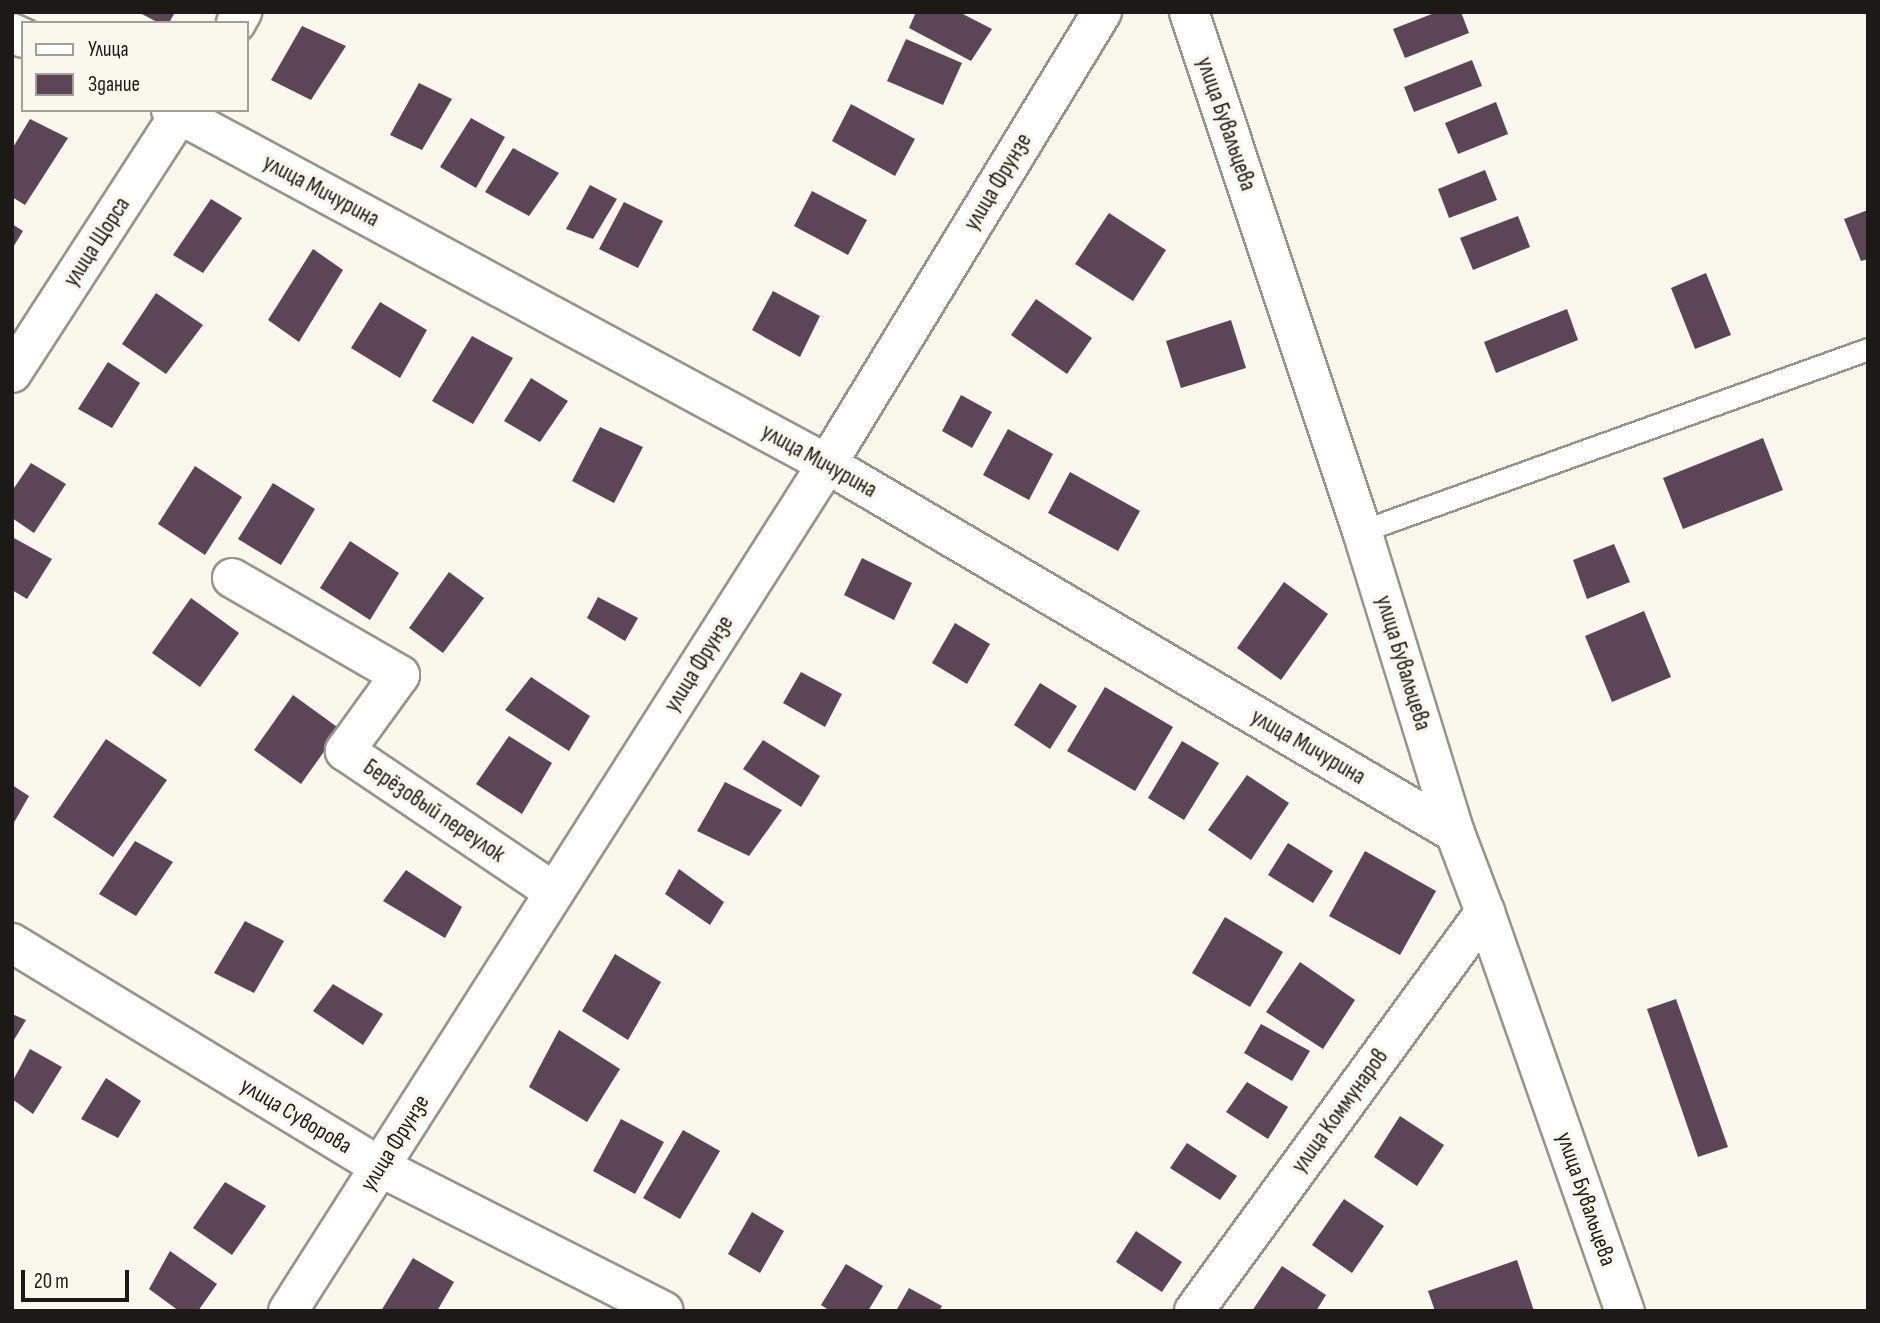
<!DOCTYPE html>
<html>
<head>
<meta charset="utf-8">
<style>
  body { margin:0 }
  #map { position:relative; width:1880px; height:1323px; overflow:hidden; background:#faf7ed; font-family:"Sofia Sans Condensed",sans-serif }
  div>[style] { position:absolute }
  .building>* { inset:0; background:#5d4558 }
  .roads { filter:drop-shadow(2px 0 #97948b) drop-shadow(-2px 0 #97948b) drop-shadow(0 2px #97948b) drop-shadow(0 -2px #97948b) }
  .service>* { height:21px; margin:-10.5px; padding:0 10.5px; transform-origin:10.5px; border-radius:10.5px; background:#fff }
  .minor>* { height:38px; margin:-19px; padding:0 19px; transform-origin:19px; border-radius:19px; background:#fff }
  .secondary>* { height:38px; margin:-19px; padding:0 19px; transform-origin:19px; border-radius:19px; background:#fff }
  span { translate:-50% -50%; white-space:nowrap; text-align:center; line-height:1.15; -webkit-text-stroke:7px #faf7ed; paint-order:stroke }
  .street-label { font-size:23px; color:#1b1a16 }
  .frame { position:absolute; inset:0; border:14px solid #1b1a16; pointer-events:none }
  .legend { position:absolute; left:21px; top:21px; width:228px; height:91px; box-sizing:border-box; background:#faf7ed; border:2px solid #a19f97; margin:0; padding:9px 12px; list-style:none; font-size:21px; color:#1b1a16 }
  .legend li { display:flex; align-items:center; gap:14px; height:35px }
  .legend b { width:35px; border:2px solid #a19f97 }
  .scale { position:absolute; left:21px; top:1270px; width:108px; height:32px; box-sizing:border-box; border:4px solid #1b1a16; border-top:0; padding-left:9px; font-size:21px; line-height:24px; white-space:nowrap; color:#1b1a16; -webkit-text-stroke:5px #faf7ed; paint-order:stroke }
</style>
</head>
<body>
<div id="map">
  <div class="building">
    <div style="clip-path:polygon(138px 12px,175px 12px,169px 23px,159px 23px)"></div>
    <div style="clip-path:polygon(916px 12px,959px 12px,992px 29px,971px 61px,909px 28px)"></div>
    <div style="clip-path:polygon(1437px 12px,1461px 12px,1469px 33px,1405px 58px,1393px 29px)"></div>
    <div style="clip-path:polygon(302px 26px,346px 46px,311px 100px,271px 80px)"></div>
    <div style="clip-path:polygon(906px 39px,962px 63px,943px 105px,887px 81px)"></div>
    <div style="clip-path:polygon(1472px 60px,1482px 86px,1414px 112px,1404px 87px)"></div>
    <div style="clip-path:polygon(419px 83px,452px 99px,422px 150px,390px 135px)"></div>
    <div style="clip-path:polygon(1496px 102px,1508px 134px,1458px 154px,1445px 123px)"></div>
    <div style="clip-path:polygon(851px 104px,915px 139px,895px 176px,832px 141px)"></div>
    <div style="clip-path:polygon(471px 118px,505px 137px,476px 188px,440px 167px)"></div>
    <div style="clip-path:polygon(30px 119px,68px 138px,25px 205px,12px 197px,12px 149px)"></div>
    <div style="clip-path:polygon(513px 148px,559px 173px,529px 216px,485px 192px)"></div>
    <div style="clip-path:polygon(1485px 170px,1497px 200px,1449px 218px,1438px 189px)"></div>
    <div style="clip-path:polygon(590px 185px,617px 199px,593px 239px,566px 229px)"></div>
    <div style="clip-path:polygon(812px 191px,867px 220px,848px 255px,794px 226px)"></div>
    <div style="clip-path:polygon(211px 199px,242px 218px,203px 273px,173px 255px)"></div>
    <div style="clip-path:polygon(624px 202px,663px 221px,638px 268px,599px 249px)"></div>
    <div style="clip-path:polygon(1868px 210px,1868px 259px,1861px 261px,1844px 219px)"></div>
    <div style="clip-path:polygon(1109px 213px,1166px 250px,1133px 301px,1075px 264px)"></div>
    <div style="clip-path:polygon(1518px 216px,1530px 247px,1473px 270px,1460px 238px)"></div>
    <div style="clip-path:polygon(12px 224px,23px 231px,12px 249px)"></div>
    <div style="clip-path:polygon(313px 249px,343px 270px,299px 342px,268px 320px)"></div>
    <div style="clip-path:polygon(1706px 273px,1731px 335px,1695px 349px,1671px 288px)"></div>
    <div style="clip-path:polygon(773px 291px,820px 316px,800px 357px,752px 330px)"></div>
    <div style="clip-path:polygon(156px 293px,203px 325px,166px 374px,122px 344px)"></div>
    <div style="clip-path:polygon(1036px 299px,1092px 338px,1067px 374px,1011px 335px)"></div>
    <div style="clip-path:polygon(380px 302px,427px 330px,400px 378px,351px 348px)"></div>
    <div style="clip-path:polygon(1567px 309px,1578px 340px,1496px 373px,1484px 342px)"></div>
    <div style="clip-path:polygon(1231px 320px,1246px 368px,1181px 388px,1166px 341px)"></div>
    <div style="clip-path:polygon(472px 336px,513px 358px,473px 424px,432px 401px)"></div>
    <div style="clip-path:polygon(108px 362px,140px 383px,112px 428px,78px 409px)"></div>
    <div style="clip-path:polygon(531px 378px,568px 401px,540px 442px,504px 421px)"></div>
    <div style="clip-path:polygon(961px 395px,992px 412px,972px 448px,942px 431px)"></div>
    <div style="clip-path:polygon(600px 427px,643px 447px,614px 503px,572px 481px)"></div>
    <div style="clip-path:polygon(1008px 429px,1053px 454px,1029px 500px,983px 475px)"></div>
    <div style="clip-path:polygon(1763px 438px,1783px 490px,1683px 529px,1663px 478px)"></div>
    <div style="clip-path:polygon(31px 463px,66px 484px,34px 533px,12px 518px,12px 491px)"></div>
    <div style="clip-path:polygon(195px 466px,242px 497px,205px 555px,158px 524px)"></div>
    <div style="clip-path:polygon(1070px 472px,1140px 511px,1118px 551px,1048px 513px)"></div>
    <div style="clip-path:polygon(273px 483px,315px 509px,281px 565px,238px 539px)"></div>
    <div style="clip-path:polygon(12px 537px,52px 559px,27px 599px,12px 590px)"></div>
    <div style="clip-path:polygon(350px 541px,399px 573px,370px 620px,320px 588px)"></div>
    <div style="clip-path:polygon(1614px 544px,1630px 582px,1587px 599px,1573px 560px)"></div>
    <div style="clip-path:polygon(862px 558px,912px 583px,894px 620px,844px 595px)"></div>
    <div style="clip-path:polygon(449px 572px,484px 598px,443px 653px,409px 628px)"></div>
    <div style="clip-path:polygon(1284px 582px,1328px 614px,1281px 680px,1237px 648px)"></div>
    <div style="clip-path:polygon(598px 597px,638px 618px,625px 641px,587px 618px)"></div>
    <div style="clip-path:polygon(191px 598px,239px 633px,200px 687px,152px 653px)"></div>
    <div style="clip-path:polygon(1644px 611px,1671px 677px,1612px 702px,1585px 636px)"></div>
    <div style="clip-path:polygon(955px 623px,990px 644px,967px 684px,932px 663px)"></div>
    <div style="clip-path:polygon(801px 672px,842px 694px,825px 727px,783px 703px)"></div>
    <div style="clip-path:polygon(531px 677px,590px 716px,569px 751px,505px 710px)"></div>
    <div style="clip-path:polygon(1040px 683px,1077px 706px,1050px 749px,1014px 725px)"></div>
    <div style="clip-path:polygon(1105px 687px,1173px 727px,1135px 791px,1067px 751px)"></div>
    <div style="clip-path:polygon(293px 695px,340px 729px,301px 784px,254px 750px)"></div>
    <div style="clip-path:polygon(509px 736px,552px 763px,522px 814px,476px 784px)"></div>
    <div style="clip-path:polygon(106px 739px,167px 780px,113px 857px,53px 817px)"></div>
    <div style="clip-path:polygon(763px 740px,820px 776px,801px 807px,743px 769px)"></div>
    <div style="clip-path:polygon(1182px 741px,1219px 763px,1184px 820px,1148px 798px)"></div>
    <div style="clip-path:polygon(1247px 775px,1289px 803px,1251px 860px,1208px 830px)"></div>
    <div style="clip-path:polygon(725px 782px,782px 810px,749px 856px,697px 831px)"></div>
    <div style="clip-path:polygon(12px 785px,29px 796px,12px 826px)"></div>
    <div style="clip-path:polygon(135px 841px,173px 862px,136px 916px,99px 894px)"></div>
    <div style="clip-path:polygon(1288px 843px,1333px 871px,1313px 903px,1268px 875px)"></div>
    <div style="clip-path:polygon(1365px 851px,1436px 891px,1400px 955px,1329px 916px)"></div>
    <div style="clip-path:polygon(679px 869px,724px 902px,710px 925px,665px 894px)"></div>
    <div style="clip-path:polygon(406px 870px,462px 907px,445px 938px,383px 901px)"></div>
    <div style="clip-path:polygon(1225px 917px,1283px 952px,1250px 1007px,1192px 973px)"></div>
    <div style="clip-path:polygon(245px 921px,284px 941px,254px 993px,214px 973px)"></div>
    <div style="clip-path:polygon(615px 954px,661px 982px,628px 1040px,582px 1011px)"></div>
    <div style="clip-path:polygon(1300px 962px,1355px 1000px,1323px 1049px,1266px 1012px)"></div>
    <div style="clip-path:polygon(333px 984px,383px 1014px,363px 1045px,313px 1011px)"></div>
    <div style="clip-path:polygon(1676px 999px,1728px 1147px,1698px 1157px,1647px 1009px)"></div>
    <div style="clip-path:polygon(12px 1014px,26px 1020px,12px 1043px)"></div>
    <div style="clip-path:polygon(1261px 1024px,1310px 1051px,1292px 1081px,1244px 1053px)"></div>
    <div style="clip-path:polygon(559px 1030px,620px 1069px,587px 1122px,529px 1087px)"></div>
    <div style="clip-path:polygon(30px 1049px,62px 1067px,33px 1114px,12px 1099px,12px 1082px)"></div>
    <div style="clip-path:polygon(106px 1078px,141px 1101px,118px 1138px,81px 1119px)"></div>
    <div style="clip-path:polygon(1247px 1082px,1288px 1107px,1268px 1139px,1226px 1112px)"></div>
    <div style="clip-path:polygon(1400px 1116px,1444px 1145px,1417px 1186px,1374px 1157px)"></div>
    <div style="clip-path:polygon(621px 1119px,664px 1142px,635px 1194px,593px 1171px)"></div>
    <div style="clip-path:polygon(683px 1130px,720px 1151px,680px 1219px,643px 1198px)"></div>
    <div style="clip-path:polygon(1187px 1143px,1237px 1176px,1220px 1200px,1170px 1168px)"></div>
    <div style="clip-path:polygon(225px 1182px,266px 1206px,232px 1255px,193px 1228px)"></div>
    <div style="clip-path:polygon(1344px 1199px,1384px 1226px,1352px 1273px,1312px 1245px)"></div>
    <div style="clip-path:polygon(752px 1212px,784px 1231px,760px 1273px,728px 1254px)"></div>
    <div style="clip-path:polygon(1136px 1231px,1182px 1262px,1162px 1292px,1116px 1262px)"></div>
    <div style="clip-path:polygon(170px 1251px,217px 1284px,198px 1311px,179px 1311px,149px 1289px)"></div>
    <div style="clip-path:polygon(413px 1258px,454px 1282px,437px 1311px,381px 1311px)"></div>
    <div style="clip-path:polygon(1517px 1260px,1534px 1311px,1435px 1311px,1428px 1291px)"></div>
    <div style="clip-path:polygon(846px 1264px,883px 1286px,868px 1311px,830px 1311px,821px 1305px)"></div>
    <div style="clip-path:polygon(1282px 1266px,1326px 1295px,1316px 1311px,1252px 1311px)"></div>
    <div style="clip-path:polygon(909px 1288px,942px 1306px,939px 1311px,896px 1311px)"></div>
  </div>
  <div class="roads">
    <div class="service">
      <div style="left:1362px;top:531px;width:538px;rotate:-19.78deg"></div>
    </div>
    <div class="minor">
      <div style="left:236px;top:23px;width:13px;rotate:-61deg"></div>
      <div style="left:12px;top:33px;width:12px;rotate:24deg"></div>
      <div style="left:171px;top:110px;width:745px;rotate:28.35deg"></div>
      <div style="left:827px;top:464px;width:728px;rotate:30.44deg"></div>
      <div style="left:12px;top:373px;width:313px;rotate:-57.1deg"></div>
      <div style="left:232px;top:578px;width:194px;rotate:30deg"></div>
      <div style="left:400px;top:675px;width:94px;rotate:125.9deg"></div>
      <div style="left:345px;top:751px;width:252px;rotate:34deg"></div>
      <div style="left:12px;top:943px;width:431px;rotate:31.3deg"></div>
      <div style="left:380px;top:1167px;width:318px;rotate:26.9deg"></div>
      <div style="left:1194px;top:1311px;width:494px;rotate:-53.9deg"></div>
    </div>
    <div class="secondary">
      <div style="left:1189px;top:12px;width:547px;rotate:71.57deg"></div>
      <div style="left:1362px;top:531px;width:316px;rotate:72.9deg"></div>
      <div style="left:1455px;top:833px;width:85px;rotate:69.2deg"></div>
      <div style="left:1485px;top:912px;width:423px;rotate:70.7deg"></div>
      <div style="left:288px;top:1311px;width:1004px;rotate:-57.53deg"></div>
      <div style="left:827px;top:464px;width:529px;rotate:-58.68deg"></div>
    </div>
  </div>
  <div class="street-label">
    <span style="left:1226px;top:124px;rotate:71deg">улица Бувальцева</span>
    <span style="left:998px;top:182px;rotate:-59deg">улица Фрунзе</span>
    <span style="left:321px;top:191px;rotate:28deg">улица Мичурина</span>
    <span style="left:97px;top:242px;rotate:-57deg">улица Щорса</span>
    <span style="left:819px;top:461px;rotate:29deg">улица Мичурина</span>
    <span style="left:1403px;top:663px;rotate:73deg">улица Бувальцева</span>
    <span style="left:699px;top:664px;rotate:-58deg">улица Фрунзе</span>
    <span style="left:1308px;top:747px;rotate:30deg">улица Мичурина</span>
    <span style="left:434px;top:811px;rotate:34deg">Берёзовый переулок</span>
    <span style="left:1340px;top:1111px;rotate:-54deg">улица Коммунаров</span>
    <span style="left:296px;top:1116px;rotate:31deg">улица Суворова</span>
    <span style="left:395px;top:1143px;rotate:-58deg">улица Фрунзе</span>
    <span style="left:1586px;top:1199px;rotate:71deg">улица Бувальцева</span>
  </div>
  <div class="frame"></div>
  <ul class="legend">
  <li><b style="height:9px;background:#fff"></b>Улица</li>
  <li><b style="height:19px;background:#5d4558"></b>Здание</li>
  </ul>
  <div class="scale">20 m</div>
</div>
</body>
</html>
